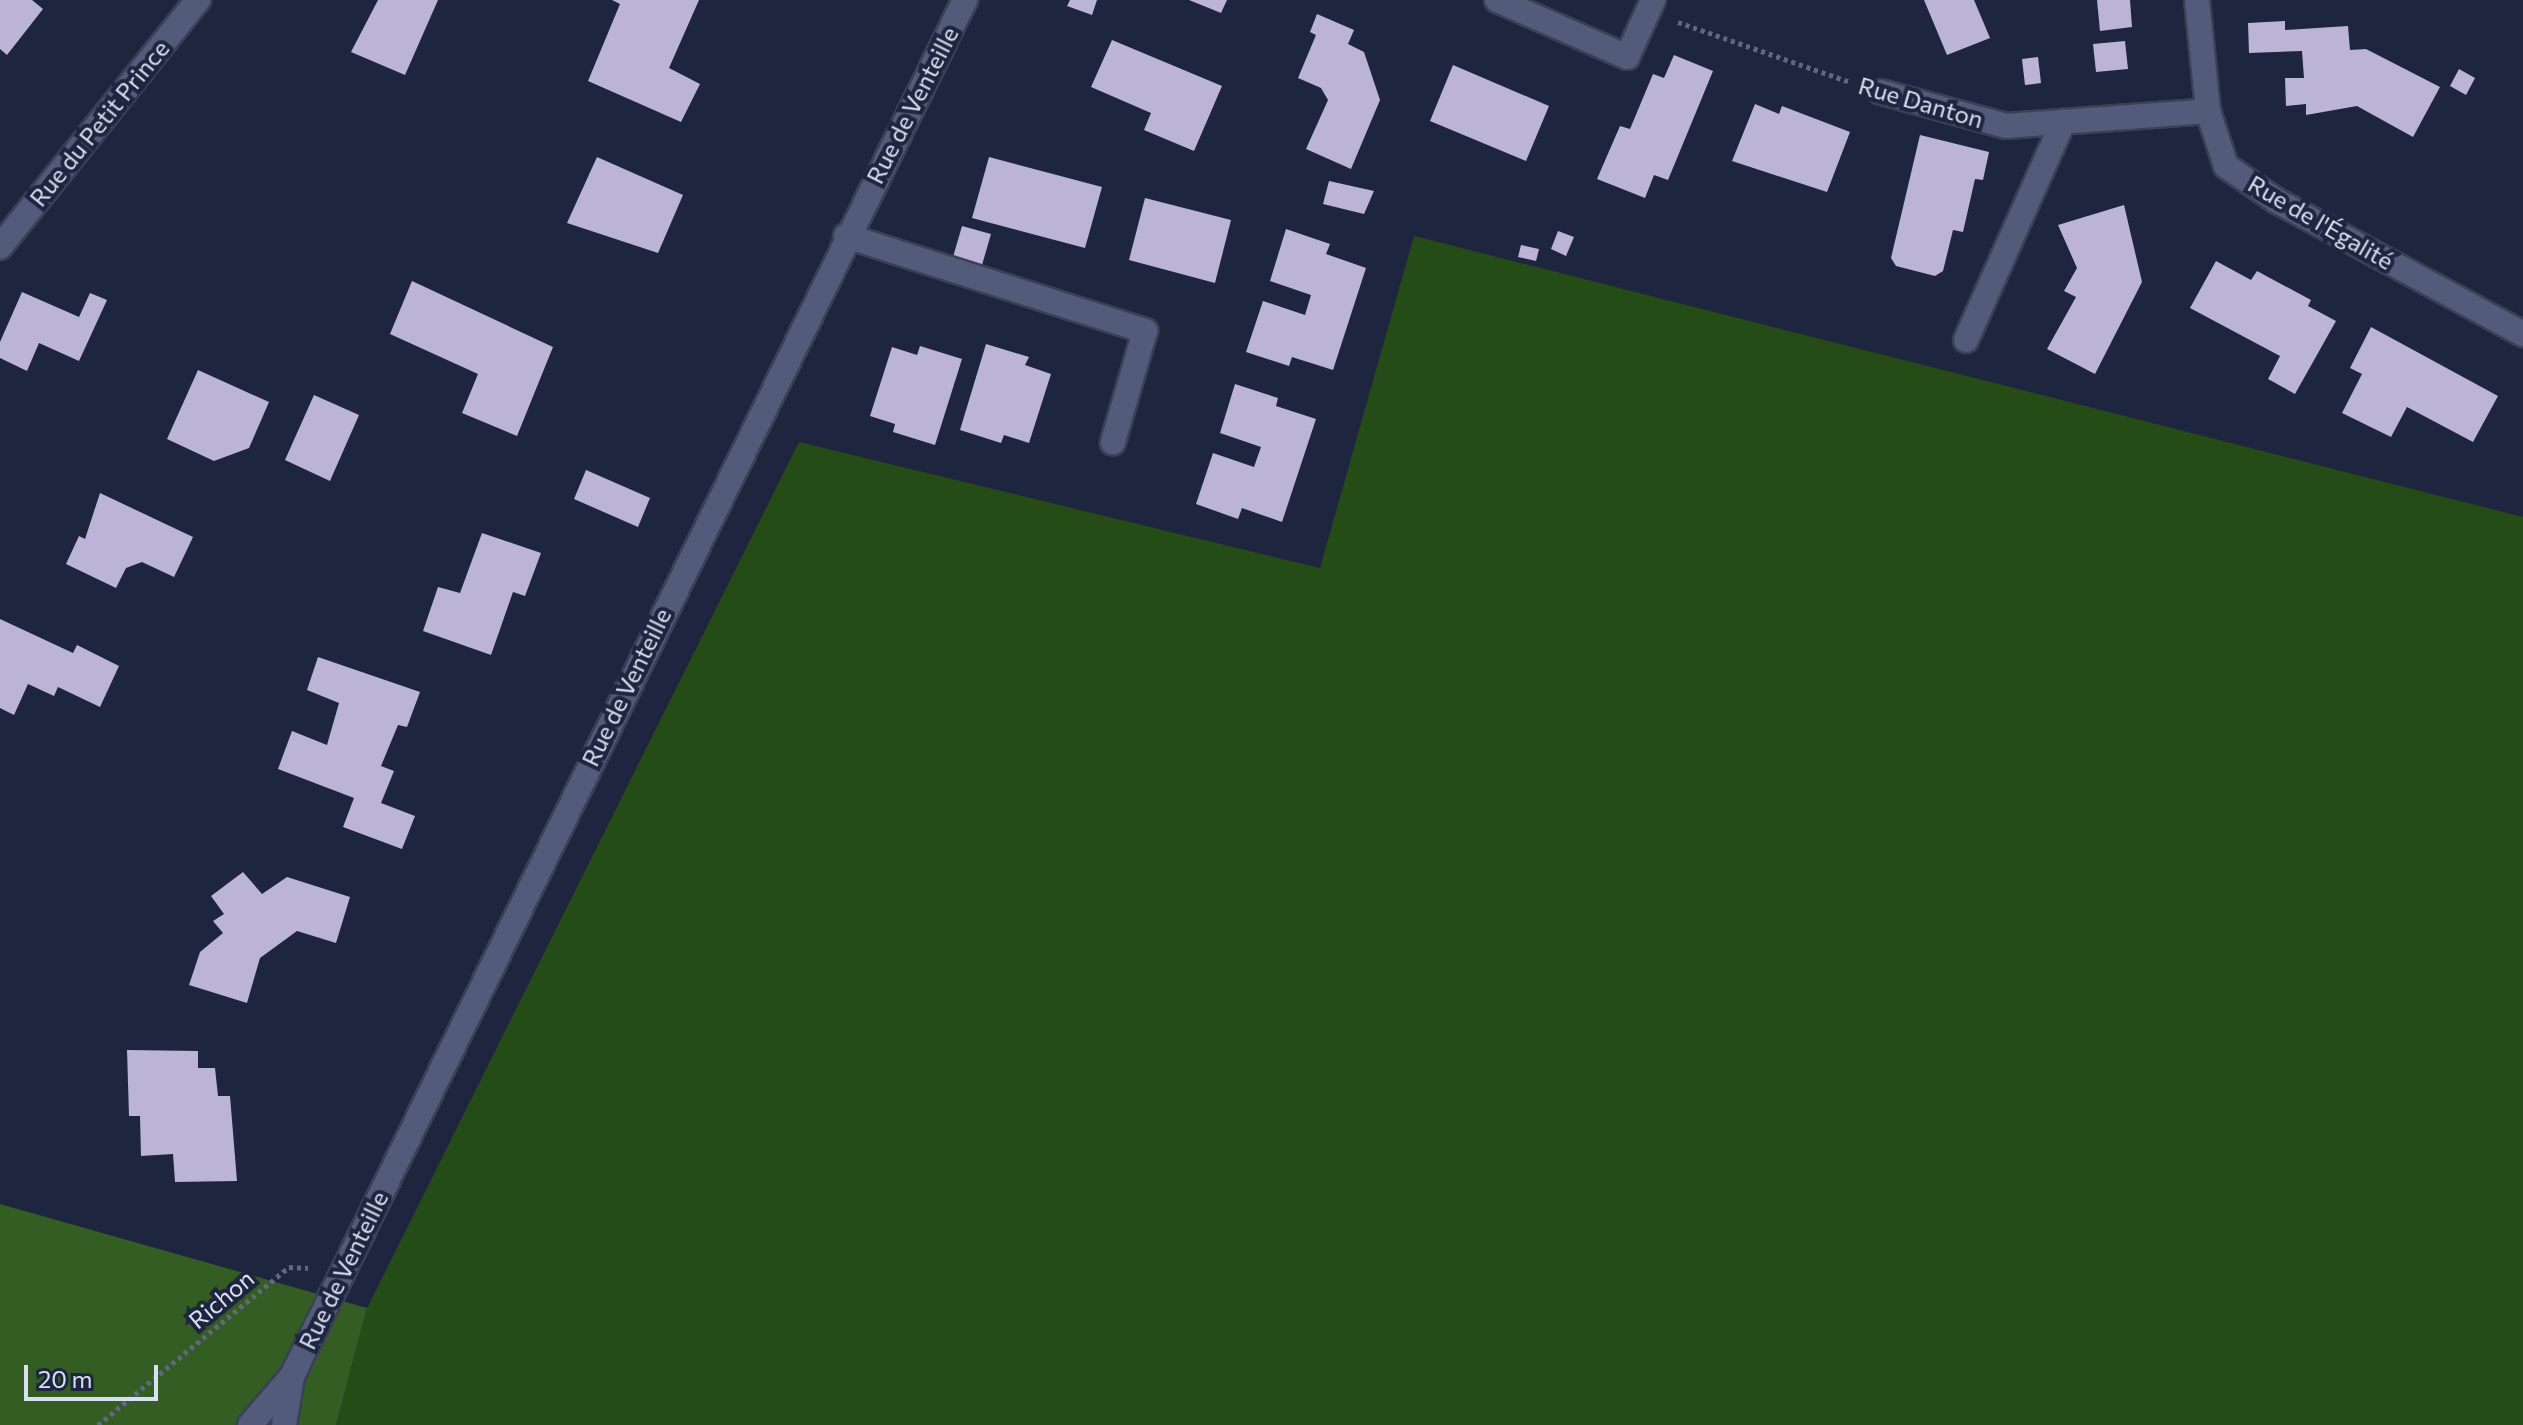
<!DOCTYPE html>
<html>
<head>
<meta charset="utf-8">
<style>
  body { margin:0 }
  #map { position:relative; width:2523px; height:1425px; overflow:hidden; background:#1e253f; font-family:Commissioner,sans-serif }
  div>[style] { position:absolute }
  .green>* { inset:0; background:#254c16 }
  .forest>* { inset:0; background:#345d24 }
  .building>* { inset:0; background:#bcb4d7 }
  .path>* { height:5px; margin-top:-2.5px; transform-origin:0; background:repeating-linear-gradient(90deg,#61677e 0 4px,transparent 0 8px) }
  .roads { filter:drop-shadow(2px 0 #3a4056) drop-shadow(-2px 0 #3a4056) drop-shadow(0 2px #3a4056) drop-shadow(0 -2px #3a4056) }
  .minor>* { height:24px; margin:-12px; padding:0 12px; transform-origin:12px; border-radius:12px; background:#525b79 }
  span { translate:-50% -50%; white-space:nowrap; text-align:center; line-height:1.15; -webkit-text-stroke:8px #1e253f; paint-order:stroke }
  .street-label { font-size:24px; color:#dae0f2 }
  .scale { position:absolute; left:24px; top:1365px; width:134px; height:36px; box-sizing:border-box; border:4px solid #dae0f2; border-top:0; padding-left:10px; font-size:24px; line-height:28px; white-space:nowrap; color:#dae0f2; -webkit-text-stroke:6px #1e253f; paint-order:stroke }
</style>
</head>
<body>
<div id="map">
  <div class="green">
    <div style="clip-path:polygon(1414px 236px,2523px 517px,2523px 1425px,336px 1425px,367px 1308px,799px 442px,1320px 568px)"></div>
  </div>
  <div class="forest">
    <div style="clip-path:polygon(0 1204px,367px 1308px,336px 1425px,0 1425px)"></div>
  </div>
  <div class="building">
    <div style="clip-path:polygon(0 0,32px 0,43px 9px,7px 55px,0 49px)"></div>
    <div style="clip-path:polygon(378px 0,438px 0,405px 75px,351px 52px)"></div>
    <div style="clip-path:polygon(612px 0,699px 0,669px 68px,700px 84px,681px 122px,588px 81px,620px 4px)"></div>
    <div style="clip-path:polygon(1070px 0,1097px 0,1092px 15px,1067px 6px)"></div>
    <div style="clip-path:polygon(1189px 0,1227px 0,1221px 13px)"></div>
    <div style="clip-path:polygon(1924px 0,1974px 0,1990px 38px,1947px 55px)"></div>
    <div style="clip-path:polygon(2097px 0,2130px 0,2132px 27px,2100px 31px)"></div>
    <div style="clip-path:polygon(1317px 14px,1354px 30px,1348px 44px,1364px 52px,1380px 100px,1351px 169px,1306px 149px,1328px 100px,1321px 88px,1298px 78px,1316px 35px,1310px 32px)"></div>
    <div style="clip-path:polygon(2285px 21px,2285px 30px,2348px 26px,2350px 50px,2366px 49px,2440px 87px,2413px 137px,2357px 106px,2306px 115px,2306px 104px,2286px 106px,2285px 78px,2304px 78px,2302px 51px,2249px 53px,2248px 23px)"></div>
    <div style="clip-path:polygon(1112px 40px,1222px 86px,1194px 151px,1144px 130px,1151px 113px,1091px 87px)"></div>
    <div style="clip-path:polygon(2125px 41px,2128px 69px,2096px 72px,2093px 44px)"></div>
    <div style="clip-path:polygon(1674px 55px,1713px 71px,1668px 180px,1654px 175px,1645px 198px,1597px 179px,1620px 126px,1630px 129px,1653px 74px,1664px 78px)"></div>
    <div style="clip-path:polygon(2038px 57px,2041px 83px,2025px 85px,2022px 59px)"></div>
    <div style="clip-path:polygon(1453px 65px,1549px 106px,1526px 161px,1430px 121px)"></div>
    <div style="clip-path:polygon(2459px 69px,2475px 78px,2466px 95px,2450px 86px)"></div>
    <div style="clip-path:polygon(1755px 104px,1779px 114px,1782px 106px,1850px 132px,1827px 192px,1732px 161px)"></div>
    <div style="clip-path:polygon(1920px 135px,1989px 152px,1983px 180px,1975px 179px,1963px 232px,1953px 230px,1943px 271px,1935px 276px,1896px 266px,1891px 258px)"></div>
    <div style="clip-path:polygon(597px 157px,683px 195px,658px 253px,567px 223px)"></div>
    <div style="clip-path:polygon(989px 157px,1102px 187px,1085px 248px,972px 218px)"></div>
    <div style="clip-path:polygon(1329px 181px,1374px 191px,1364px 214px,1323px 204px)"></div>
    <div style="clip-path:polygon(1145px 198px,1231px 220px,1215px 283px,1129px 260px)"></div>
    <div style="clip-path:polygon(2124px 205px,2142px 282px,2095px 374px,2047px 349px,2076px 297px,2064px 291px,2077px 268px,2058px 225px)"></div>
    <div style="clip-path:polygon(962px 226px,991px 234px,982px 265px,953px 257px)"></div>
    <div style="clip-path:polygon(1286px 229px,1330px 244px,1326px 254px,1366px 268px,1333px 370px,1292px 357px,1289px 366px,1246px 352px,1263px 301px,1305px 315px,1311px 295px,1270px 281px)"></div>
    <div style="clip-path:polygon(1558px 231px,1574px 237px,1566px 256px,1551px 249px)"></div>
    <div style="clip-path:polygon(1521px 245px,1539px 249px,1536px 261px,1518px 257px)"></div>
    <div style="clip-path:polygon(2216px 261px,2251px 280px,2257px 271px,2311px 300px,2308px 306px,2336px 321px,2295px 394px,2268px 379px,2280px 356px,2190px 308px)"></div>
    <div style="clip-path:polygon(412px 281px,553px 347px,517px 436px,462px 413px,478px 374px,390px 334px)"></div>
    <div style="clip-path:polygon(22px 292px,79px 317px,90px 293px,107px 300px,79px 361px,39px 343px,27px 371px,0 358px,0 342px)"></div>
    <div style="clip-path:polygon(2371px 327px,2498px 396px,2473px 442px,2407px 407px,2391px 437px,2342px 413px,2362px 374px,2350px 368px)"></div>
    <div style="clip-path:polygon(986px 344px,1029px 357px,1025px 365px,1051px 374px,1029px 443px,1004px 435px,1001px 443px,960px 430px)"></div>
    <div style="clip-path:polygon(920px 346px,962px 359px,935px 445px,893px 432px,895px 424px,870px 416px,892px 347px,917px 355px)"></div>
    <div style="clip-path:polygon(198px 370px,269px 402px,249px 448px,214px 461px,167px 439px)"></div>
    <div style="clip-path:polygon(1235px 384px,1278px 398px,1276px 406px,1316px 419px,1282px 522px,1242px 508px,1238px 519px,1196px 504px,1213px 453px,1254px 467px,1261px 447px,1220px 433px)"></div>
    <div style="clip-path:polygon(314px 395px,359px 415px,330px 481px,285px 460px)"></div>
    <div style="clip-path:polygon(586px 470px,650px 498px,638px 527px,574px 499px)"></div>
    <div style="clip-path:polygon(100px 493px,193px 537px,174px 577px,142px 562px,126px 568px,116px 588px,66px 564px,79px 536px,85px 539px)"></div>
    <div style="clip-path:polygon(482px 533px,541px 553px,525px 596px,513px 592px,491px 655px,423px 631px,438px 587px,460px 593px)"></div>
    <div style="clip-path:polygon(0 619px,73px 653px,77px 645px,119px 666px,100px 707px,58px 687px,54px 696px,28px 684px,14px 715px,0 708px)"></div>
    <div style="clip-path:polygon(318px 657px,420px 692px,407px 727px,398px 725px,381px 766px,394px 771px,381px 803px,415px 816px,402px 849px,343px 827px,354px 798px,278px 769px,292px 731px,327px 745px,339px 703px,307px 690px)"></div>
    <div style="clip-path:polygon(243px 872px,262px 894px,287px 877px,350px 897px,336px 943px,297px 931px,260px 958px,247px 1003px,189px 985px,200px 952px,223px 933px,213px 921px,224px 914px,211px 896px)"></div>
    <div style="clip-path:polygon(127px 1050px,198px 1051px,198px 1068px,215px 1068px,218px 1096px,230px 1096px,237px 1181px,175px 1182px,173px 1154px,141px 1156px,140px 1116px,129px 1116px)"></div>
  </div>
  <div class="path">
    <div style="left:1678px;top:22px;width:182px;rotate:19.2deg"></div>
    <div style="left:98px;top:1425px;width:248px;rotate:-39.6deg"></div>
    <div style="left:289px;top:1267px;width:19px;rotate:3deg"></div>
  </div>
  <div class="roads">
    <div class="minor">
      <div style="left:1497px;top:0;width:142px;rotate:23.7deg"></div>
      <div style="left:1627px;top:57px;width:63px;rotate:-65.5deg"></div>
      <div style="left:2197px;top:0;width:112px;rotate:84.3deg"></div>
      <div style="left:2208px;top:111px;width:58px;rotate:71.9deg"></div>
      <div style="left:2226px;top:166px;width:62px;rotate:34.5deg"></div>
      <div style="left:2277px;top:201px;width:280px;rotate:28.4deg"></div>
      <div style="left:1881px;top:92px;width:130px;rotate:15.2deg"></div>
      <div style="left:2006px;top:126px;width:203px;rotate:-4.2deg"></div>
      <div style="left:846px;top:236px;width:314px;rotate:17.6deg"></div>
      <div style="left:1145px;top:331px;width:116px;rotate:106.1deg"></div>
      <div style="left:0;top:247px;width:317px;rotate:-51.3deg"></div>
      <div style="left:1966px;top:340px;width:239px;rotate:-66deg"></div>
      <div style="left:250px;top:1425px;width:65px;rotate:-49.4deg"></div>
      <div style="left:292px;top:1376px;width:1532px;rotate:-63.94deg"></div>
      <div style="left:284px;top:1425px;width:50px;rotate:-80.7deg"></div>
    </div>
  </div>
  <div class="street-label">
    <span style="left:1921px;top:102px;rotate:16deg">Rue Danton</span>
    <span style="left:912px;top:105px;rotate:-63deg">Rue de Venteille</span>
    <span style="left:99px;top:123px;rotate:-51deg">Rue du Petit Prince</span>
    <span style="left:2321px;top:222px;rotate:30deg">Rue de l'Égalité</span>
    <span style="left:626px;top:687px;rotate:-64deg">Rue de Venteille</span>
    <span style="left:343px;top:1270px;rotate:-64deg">Rue de Venteille</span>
    <span style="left:221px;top:1299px;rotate:-40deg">Richon</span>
  </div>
  <div class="scale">20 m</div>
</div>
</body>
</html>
